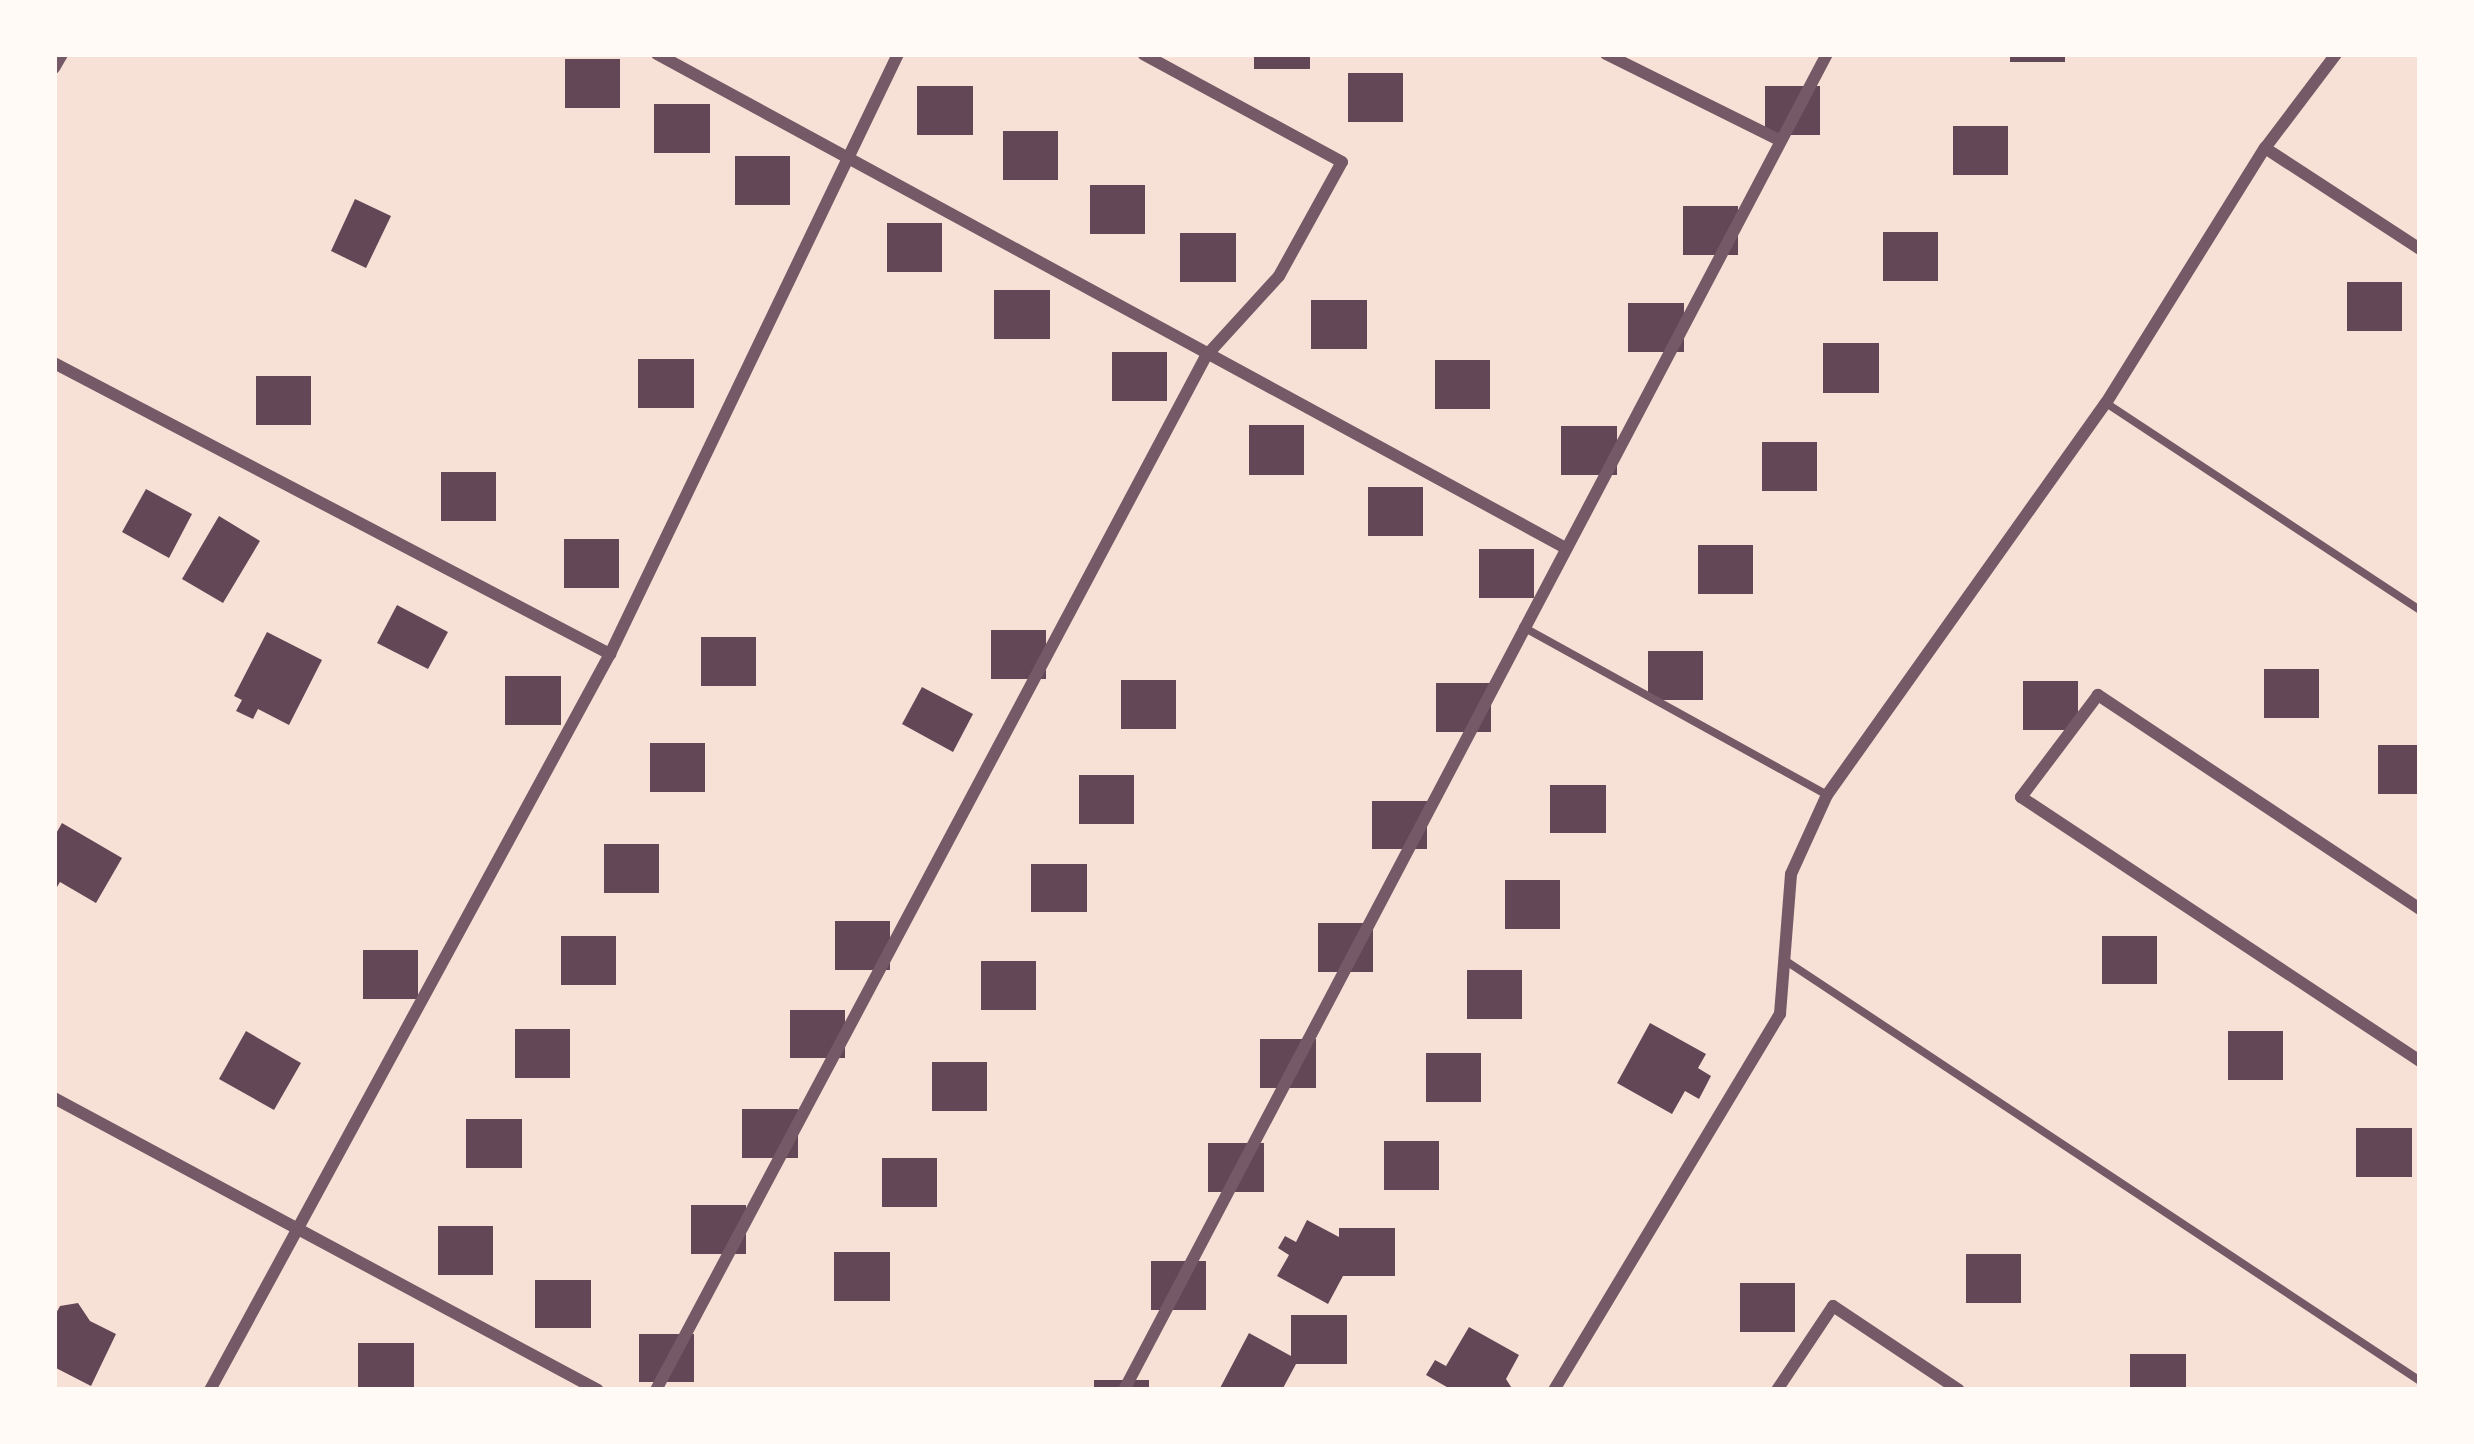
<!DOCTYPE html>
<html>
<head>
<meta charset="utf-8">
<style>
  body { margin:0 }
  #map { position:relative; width:2474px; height:1444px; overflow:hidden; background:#f7e1d7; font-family:Ubuntu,sans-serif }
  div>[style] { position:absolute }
  .building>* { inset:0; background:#644757 }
  .service>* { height:8px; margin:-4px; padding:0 4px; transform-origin:4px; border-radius:4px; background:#755966 }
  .minor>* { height:12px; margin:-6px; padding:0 6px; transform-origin:6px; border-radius:6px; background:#755966 }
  span { translate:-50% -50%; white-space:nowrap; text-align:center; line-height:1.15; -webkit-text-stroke:12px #fffaf5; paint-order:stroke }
  .frame { position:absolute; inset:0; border:57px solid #fffaf5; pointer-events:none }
</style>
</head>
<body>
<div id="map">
  <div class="building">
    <div style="clip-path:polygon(1254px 54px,1310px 54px,1310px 69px,1254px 69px)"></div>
    <div style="clip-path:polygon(2010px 54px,2065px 54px,2065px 62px,2010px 62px)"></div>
    <div style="clip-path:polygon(565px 59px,620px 59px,620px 108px,565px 108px)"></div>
    <div style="clip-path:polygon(1348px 73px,1403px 73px,1403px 122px,1348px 122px)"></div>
    <div style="clip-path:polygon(917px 86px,973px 86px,973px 135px,917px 135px)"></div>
    <div style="clip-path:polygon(1765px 86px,1820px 86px,1820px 135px,1765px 135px)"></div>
    <div style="clip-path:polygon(654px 104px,710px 104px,710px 153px,654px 153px)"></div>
    <div style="clip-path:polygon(1953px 126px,2008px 126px,2008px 175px,1953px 175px)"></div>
    <div style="clip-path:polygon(1003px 131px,1058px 131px,1058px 180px,1003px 180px)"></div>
    <div style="clip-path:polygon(735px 156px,790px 156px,790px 205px,735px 205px)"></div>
    <div style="clip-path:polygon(1090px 185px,1145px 185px,1145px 234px,1090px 234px)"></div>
    <div style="clip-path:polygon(355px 199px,391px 216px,366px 268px,331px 251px)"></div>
    <div style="clip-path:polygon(1683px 206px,1738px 206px,1738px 255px,1683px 255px)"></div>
    <div style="clip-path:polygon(887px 223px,942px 223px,942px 272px,887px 272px)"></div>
    <div style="clip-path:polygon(1883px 232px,1938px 232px,1938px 281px,1883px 281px)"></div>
    <div style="clip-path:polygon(1180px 233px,1236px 233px,1236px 282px,1180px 282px)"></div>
    <div style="clip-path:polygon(2347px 282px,2402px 282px,2402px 331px,2347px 331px)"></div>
    <div style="clip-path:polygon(994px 290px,1050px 290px,1050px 339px,994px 339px)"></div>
    <div style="clip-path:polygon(1311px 300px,1367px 300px,1367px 349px,1311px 349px)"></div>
    <div style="clip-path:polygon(1628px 303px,1684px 303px,1684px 352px,1628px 352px)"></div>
    <div style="clip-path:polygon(1823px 343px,1879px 343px,1879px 393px,1823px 393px)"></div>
    <div style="clip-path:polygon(1112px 352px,1167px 352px,1167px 401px,1112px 401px)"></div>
    <div style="clip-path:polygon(638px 359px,694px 359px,694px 408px,638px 408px)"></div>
    <div style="clip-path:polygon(1435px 360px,1490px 360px,1490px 409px,1435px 409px)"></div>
    <div style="clip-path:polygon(256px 376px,311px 376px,311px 425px,256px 425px)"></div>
    <div style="clip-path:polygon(1249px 425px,1304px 425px,1304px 475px,1249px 475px)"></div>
    <div style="clip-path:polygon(1561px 426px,1617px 426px,1617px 475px,1561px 475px)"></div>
    <div style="clip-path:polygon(1762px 442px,1817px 442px,1817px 491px,1762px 491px)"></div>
    <div style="clip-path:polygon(441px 472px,496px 472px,496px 521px,441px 521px)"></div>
    <div style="clip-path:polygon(1368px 487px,1423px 487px,1423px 536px,1368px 536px)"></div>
    <div style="clip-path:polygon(146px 489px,192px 514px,169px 558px,122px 532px)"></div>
    <div style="clip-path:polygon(219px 516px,260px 541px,223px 603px,182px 579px)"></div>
    <div style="clip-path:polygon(564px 539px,619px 539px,619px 588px,564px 588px)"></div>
    <div style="clip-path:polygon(1698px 545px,1753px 545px,1753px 594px,1698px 594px)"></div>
    <div style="clip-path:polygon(1479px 549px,1534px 549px,1534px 598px,1479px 598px)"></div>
    <div style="clip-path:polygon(397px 605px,448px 632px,428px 669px,377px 643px)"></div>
    <div style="clip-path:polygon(991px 630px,1046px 630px,1046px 679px,991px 679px)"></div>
    <div style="clip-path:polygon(267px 632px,322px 660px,289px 725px,258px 709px,253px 719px,236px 711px,242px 700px,234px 696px)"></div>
    <div style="clip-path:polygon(701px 637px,756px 637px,756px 686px,701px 686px)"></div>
    <div style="clip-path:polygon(1648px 651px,1703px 651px,1703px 700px,1648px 700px)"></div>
    <div style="clip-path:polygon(2264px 669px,2319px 669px,2319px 718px,2264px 718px)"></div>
    <div style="clip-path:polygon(505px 676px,561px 676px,561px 725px,505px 725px)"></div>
    <div style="clip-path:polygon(1121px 680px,1176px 680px,1176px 729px,1121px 729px)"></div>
    <div style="clip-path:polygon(2023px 681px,2078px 681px,2078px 730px,2023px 730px)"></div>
    <div style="clip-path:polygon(1436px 683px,1491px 683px,1491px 732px,1436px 732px)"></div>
    <div style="clip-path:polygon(922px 687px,973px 714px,953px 752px,902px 724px)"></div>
    <div style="clip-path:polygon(650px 743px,705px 743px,705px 792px,650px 792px)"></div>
    <div style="clip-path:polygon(2378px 745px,2420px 745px,2420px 794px,2378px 794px)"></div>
    <div style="clip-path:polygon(1079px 775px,1134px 775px,1134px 824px,1079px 824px)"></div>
    <div style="clip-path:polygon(1550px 785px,1606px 785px,1606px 833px,1550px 833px)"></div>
    <div style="clip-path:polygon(1372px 801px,1427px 801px,1427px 849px,1372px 849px)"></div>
    <div style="clip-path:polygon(62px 823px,122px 858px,96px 903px,60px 882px,54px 892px,54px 837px)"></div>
    <div style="clip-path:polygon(604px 844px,659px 844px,659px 893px,604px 893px)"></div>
    <div style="clip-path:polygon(1031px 864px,1087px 864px,1087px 912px,1031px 912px)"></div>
    <div style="clip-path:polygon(1505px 880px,1560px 880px,1560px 929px,1505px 929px)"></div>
    <div style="clip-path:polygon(835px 921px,890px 921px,890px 970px,835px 970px)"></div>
    <div style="clip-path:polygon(1318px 923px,1373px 923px,1373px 972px,1318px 972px)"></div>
    <div style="clip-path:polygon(561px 936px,616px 936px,616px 985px,561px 985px)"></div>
    <div style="clip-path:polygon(2102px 936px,2157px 936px,2157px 984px,2102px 984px)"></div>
    <div style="clip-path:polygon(363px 950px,418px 950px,418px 999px,363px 999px)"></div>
    <div style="clip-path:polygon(981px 961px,1036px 961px,1036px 1010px,981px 1010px)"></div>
    <div style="clip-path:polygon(1467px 970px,1522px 970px,1522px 1019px,1467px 1019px)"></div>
    <div style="clip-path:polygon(790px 1010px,845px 1010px,845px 1058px,790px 1058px)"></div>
    <div style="clip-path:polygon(1650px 1023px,1706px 1054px,1698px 1068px,1711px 1076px,1699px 1099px,1685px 1091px,1672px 1114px,1617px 1083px)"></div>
    <div style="clip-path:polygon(515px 1029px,570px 1029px,570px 1078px,515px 1078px)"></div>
    <div style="clip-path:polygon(246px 1031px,301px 1063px,274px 1110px,219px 1079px)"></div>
    <div style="clip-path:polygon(2228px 1031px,2283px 1031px,2283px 1080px,2228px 1080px)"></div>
    <div style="clip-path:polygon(1260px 1039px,1316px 1039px,1316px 1088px,1260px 1088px)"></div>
    <div style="clip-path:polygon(1426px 1053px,1481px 1053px,1481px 1102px,1426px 1102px)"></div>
    <div style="clip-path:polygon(932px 1062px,987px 1062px,987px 1111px,932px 1111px)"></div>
    <div style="clip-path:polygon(742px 1109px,798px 1109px,798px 1158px,742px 1158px)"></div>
    <div style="clip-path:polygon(466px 1119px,522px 1119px,522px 1168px,466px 1168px)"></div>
    <div style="clip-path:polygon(2356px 1128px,2412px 1128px,2412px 1177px,2356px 1177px)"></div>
    <div style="clip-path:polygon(1384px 1141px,1439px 1141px,1439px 1190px,1384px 1190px)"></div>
    <div style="clip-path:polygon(1208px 1143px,1264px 1143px,1264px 1192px,1208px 1192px)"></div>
    <div style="clip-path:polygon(882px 1158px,937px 1158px,937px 1207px,882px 1207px)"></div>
    <div style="clip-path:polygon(691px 1205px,746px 1205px,746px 1254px,691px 1254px)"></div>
    <div style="clip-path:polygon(1307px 1220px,1339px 1237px,1339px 1228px,1395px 1228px,1395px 1276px,1343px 1276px,1328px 1304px,1277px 1276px,1289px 1255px,1278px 1248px,1285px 1236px,1296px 1242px)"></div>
    <div style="clip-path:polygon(438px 1226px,493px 1226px,493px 1275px,438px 1275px)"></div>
    <div style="clip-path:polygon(834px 1252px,890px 1252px,890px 1301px,834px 1301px)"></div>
    <div style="clip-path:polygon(1966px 1254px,2021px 1254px,2021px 1303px,1966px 1303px)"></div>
    <div style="clip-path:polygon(1151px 1261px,1206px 1261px,1206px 1310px,1151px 1310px)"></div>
    <div style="clip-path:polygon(535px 1280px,591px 1280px,591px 1328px,535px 1328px)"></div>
    <div style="clip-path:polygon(1740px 1283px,1795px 1283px,1795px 1332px,1740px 1332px)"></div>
    <div style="clip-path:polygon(78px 1303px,90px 1321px,116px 1334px,91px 1386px,54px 1367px,54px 1317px,60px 1306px)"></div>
    <div style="clip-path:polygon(1291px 1315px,1347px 1315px,1347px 1364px,1296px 1364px,1282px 1390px,1219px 1390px,1249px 1333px,1291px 1356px)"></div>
    <div style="clip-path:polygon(1469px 1327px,1519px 1355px,1506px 1379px,1513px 1390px,1452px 1390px,1426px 1375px,1435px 1360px,1446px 1366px)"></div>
    <div style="clip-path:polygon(639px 1334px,694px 1334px,694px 1382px,639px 1382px)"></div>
    <div style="clip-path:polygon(358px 1343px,414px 1343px,414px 1390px,358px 1390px)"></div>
    <div style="clip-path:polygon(2130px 1354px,2186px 1354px,2186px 1390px,2130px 1390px)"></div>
    <div style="clip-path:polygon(1094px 1380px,1149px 1380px,1149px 1390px,1094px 1390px)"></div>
  </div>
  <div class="service">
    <div style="left:2106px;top:403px;width:376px;rotate:33.4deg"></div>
    <div style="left:1523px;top:627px;width:347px;rotate:28.9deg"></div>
    <div style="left:1786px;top:961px;width:760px;rotate:33.52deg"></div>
  </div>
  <div class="minor">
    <div style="left:657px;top:54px;width:1032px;rotate:28.53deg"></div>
    <div style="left:1606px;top:54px;width:193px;rotate:26.4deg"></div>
    <div style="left:54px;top:68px;width:16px;rotate:-60deg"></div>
    <div style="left:2265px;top:148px;width:185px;rotate:33.1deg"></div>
    <div style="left:54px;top:363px;width:628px;rotate:27.63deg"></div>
    <div style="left:2420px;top:909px;width:387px;rotate:-146.4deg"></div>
    <div style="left:2098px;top:695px;width:128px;rotate:127deg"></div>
    <div style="left:2021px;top:797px;width:478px;rotate:33.5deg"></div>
    <div style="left:54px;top:1098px;width:617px;rotate:28.23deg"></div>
    <div style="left:210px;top:1390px;width:838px;rotate:-61.48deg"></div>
    <div style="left:610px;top:654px;width:666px;rotate:-64.36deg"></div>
    <div style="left:656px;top:1390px;width:1171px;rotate:-61.99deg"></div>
    <div style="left:1206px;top:356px;width:108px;rotate:-47.6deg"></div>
    <div style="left:1279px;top:276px;width:130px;rotate:-61.1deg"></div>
    <div style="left:1342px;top:162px;width:226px;rotate:-151.5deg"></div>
    <div style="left:1124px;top:1390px;width:1510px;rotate:-62.25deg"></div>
    <div style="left:1554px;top:1390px;width:439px;rotate:-59deg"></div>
    <div style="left:1780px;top:1014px;width:140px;rotate:-85.5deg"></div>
    <div style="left:1791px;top:874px;width:87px;rotate:-65.5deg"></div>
    <div style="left:1827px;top:795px;width:481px;rotate:-54.6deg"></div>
    <div style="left:2106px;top:403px;width:301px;rotate:-58.1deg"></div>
    <div style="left:2265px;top:148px;width:118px;rotate:-52.9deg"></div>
    <div style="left:1777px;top:1390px;width:101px;rotate:-56.3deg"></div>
    <div style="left:1833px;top:1306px;width:151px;rotate:33.7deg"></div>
  </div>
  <div class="frame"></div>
</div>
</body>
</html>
